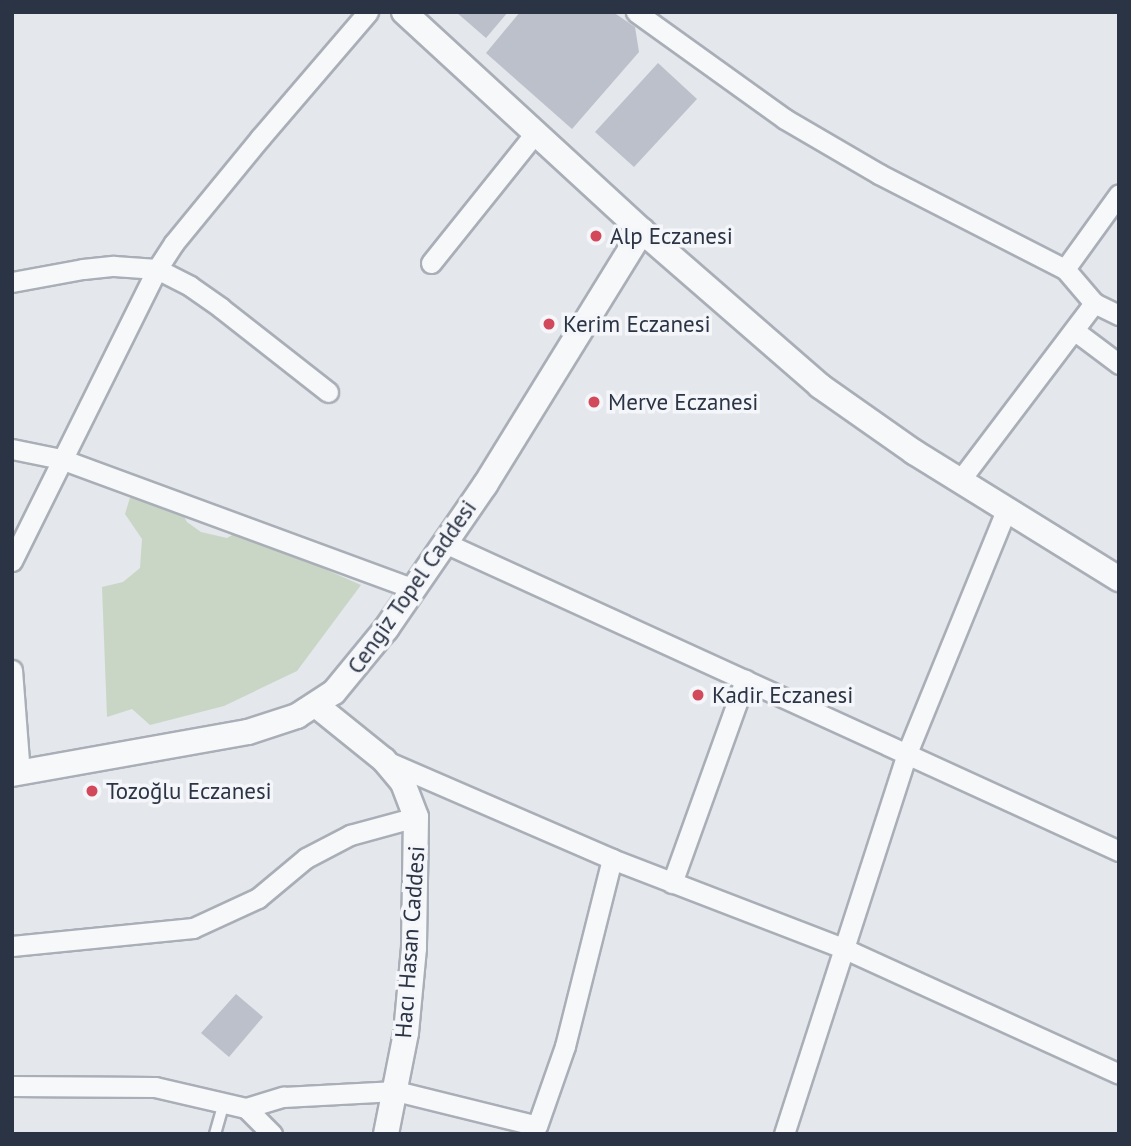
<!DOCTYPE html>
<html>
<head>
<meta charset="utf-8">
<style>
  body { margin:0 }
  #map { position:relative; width:1131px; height:1146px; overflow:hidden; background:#e4e7ec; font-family:"PT Sans",sans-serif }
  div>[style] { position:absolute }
  .green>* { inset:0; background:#c9d6c5 }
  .building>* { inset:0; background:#bbc0ca }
  .roads { filter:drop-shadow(2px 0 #a9aeb7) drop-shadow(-2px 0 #a9aeb7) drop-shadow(0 2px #a9aeb7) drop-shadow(0 -2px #a9aeb7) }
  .service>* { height:10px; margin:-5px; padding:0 5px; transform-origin:5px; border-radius:5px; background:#f7f8fa }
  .minor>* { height:19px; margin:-9.5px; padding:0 9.5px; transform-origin:9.5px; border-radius:9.5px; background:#f7f8fa }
  .tertiary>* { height:24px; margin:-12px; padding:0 12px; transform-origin:12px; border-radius:12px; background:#f7f8fa }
  .dots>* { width:19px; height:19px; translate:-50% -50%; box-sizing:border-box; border:4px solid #f4f6f9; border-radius:50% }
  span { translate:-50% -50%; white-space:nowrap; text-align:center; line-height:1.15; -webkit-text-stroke:7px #f4f6f9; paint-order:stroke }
  .poi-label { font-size:23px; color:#2b3445 }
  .left { translate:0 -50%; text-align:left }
  .street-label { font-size:23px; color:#2b3445 }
  .frame { position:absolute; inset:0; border:14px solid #2b3445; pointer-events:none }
</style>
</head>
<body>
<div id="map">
  <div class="green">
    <div style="clip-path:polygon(132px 491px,179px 507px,187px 522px,201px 532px,227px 538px,239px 531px,361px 585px,297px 671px,224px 706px,150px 725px,132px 709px,107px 717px,102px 587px,123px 582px,140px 568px,142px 539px,125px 514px)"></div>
  </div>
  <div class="building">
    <div style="clip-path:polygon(456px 12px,508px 12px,486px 38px)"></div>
    <div style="clip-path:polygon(520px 12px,613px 12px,635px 27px,639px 52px,572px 129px,486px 53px)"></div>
    <div style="clip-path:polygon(658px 63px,697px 99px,634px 167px,595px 132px)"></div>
    <div style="clip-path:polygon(236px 994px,263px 1017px,229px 1057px,201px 1033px)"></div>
  </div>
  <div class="roads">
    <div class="service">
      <div style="left:215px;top:1134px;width:33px;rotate:-74deg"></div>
    </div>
    <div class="minor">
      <div style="left:636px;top:12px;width:183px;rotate:35.7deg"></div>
      <div style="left:785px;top:119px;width:109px;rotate:30.3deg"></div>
      <div style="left:879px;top:174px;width:209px;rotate:27.1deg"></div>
      <div style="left:1065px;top:269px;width:45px;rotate:49.5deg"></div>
      <div style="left:1094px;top:303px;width:28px;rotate:26deg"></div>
      <div style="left:431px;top:263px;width:166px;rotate:-51.3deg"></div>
      <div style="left:1065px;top:269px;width:92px;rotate:-54.2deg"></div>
      <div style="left:12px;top:282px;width:72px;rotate:-10.4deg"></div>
      <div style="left:83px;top:269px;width:31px;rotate:-6deg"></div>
      <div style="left:114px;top:266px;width:43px;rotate:4deg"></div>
      <div style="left:157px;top:269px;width:37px;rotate:27deg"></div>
      <div style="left:190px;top:286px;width:38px;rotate:35deg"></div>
      <div style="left:221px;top:308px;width:136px;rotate:38.1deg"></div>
      <div style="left:1075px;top:331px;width:55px;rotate:36.9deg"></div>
      <div style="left:12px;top:449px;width:50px;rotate:11.5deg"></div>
      <div style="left:61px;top:459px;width:376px;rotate:20.2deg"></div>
      <div style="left:961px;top:479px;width:221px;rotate:-52.9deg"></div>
      <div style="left:445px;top:543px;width:741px;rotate:24.56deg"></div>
      <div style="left:12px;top:561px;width:326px;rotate:-63.6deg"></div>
      <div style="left:157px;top:269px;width:31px;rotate:-57deg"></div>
      <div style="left:174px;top:243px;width:136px;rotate:-50.7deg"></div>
      <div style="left:260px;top:138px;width:166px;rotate:-49.4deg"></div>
      <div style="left:12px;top:670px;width:103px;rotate:85.6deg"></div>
      <div style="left:386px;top:761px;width:246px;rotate:23.4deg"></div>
      <div style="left:612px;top:859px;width:248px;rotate:21.1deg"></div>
      <div style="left:843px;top:948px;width:303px;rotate:24.5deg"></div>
      <div style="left:672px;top:883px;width:216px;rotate:-70.2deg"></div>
      <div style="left:12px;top:946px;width:182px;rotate:-5.7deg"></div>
      <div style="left:193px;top:928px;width:72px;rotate:-24.8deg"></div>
      <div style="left:258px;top:898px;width:62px;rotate:-39.8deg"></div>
      <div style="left:306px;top:858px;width:50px;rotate:-27.6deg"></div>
      <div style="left:350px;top:835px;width:68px;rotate:-15.3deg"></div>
      <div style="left:12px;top:1086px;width:143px;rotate:0.4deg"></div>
      <div style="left:155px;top:1087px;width:93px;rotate:13deg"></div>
      <div style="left:246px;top:1108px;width:37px;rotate:45deg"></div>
      <div style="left:246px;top:1108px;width:39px;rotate:-17deg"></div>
      <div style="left:283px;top:1097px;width:113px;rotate:-3deg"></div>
      <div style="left:396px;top:1091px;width:145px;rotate:13.9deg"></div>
      <div style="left:537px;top:1126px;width:85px;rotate:-70.7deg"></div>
      <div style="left:565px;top:1046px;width:193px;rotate:-75.9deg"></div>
      <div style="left:784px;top:1134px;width:400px;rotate:-72.1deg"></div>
      <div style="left:907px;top:753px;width:265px;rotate:-67.8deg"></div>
    </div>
    <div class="tertiary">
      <div style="left:404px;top:12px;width:323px;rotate:42.6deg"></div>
      <div style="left:642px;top:231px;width:236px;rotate:41deg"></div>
      <div style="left:820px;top:386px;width:115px;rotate:35.1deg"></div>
      <div style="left:914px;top:452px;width:241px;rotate:31.8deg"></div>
      <div style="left:317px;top:706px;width:86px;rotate:38.9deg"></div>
      <div style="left:384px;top:760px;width:30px;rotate:50deg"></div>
      <div style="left:403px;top:783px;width:36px;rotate:69deg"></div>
      <div style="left:416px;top:817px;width:131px;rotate:90.9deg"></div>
      <div style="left:414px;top:948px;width:85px;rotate:95.4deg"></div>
      <div style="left:406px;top:1033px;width:103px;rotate:101.2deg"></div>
      <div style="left:12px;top:774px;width:240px;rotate:-10.1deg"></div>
      <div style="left:248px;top:732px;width:52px;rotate:-18.1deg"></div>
      <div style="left:297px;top:716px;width:44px;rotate:-33deg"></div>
      <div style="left:334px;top:692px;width:82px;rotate:-50.5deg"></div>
      <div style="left:386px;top:629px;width:175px;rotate:-55.5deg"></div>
      <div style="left:485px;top:485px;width:299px;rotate:-58.3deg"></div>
    </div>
  </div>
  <div class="dots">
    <div style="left:596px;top:236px;background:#d1495b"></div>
    <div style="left:549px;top:324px;background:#d1495b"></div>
    <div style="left:594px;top:402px;background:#d1495b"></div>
    <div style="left:698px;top:695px;background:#d1495b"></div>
    <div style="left:92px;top:791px;background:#d1495b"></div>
  </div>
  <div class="poi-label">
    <span class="left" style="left:610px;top:236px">Alp Eczanesi</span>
    <span class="left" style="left:563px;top:324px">Kerim Eczanesi</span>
    <span class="left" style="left:608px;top:402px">Merve Eczanesi</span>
    <span class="left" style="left:712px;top:695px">Kadir Eczanesi</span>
    <span class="left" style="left:106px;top:791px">Tozoğlu Eczanesi</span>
  </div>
  <div class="street-label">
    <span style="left:412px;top:587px;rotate:-55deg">Cengiz Topel Caddesi</span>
    <span style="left:410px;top:942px;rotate:-86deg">Hacı Hasan Caddesi</span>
  </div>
  <div class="frame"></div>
</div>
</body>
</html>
